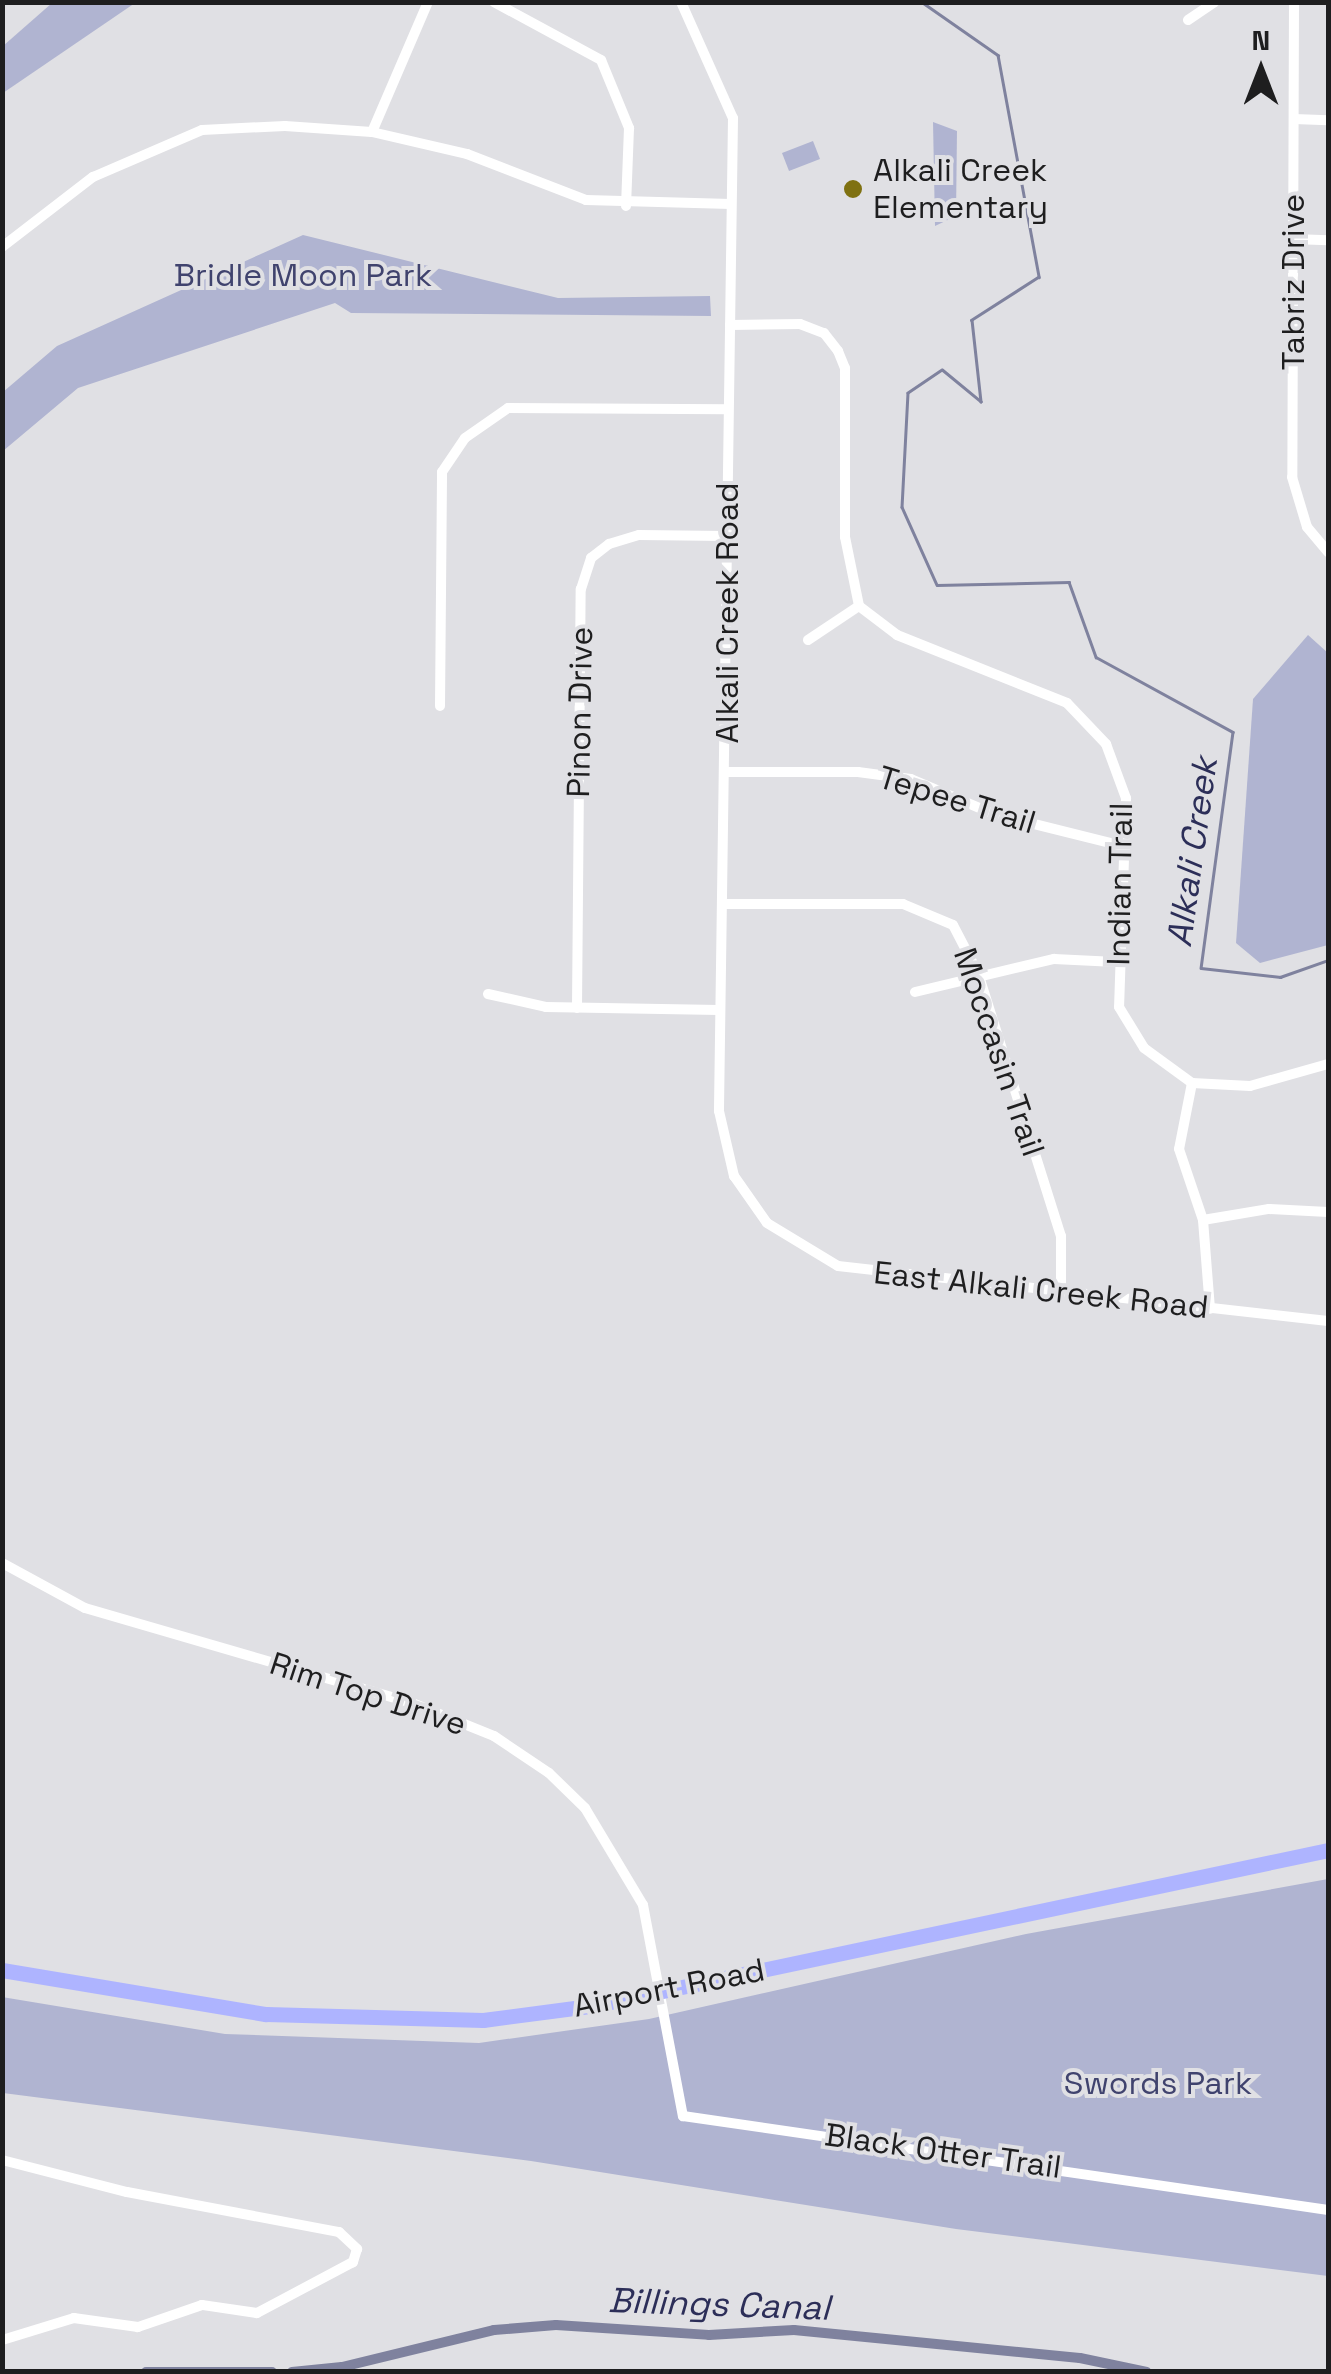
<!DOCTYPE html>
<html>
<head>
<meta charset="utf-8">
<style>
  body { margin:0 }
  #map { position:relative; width:1331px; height:2374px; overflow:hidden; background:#e0e0e4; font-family:"Space Grotesk",sans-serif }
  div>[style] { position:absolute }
  .green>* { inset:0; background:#b0b4d1 }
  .stream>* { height:2.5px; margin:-1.25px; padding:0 1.25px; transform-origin:1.25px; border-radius:1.25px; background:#7f829e }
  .canal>* { height:10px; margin:-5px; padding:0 5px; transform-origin:5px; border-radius:5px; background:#7f829e }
  .minor>* { height:10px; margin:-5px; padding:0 5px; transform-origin:5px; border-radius:5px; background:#fff }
  .highway>* { height:15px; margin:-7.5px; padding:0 7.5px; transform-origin:7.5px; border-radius:7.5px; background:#aeb4ff }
  .dots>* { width:28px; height:28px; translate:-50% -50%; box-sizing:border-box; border:5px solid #e0e0e4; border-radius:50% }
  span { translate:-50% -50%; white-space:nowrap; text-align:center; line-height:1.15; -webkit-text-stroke:8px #e0e0e4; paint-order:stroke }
  .poi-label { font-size:32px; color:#1e1e1f }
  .left { translate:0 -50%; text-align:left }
  .park-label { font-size:32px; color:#40436e }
  .street-label { font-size:32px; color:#1e1e1f }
  .water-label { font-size:35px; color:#2c2e58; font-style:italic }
  .frame { position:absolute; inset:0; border:5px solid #1e1e1f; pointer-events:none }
  .north { position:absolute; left:1211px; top:20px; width:100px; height:100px; -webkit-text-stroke:8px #e0e0e4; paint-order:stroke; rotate:0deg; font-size:28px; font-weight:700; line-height:40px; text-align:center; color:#1e1e1f }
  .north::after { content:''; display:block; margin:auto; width:35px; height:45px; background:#1e1e1f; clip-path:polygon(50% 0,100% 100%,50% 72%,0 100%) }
</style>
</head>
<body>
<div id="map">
  <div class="green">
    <div style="clip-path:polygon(52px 3px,135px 3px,3px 93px,3px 46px)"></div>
    <div style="clip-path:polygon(933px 122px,957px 131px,956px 216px,935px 226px)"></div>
    <div style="clip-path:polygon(813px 141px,820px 159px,789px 171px,782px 153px)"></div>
    <div style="clip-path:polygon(303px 235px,558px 298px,710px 296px,711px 316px,351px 313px,335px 303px,78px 388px,3px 451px,3px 392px,57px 346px)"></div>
    <div style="clip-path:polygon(1308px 635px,1328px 653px,1328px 945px,1260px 963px,1236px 943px,1253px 699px)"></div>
    <div style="clip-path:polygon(1328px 1879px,1328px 2276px,956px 2229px,531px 2161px,3px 2093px,2px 1997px,225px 2034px,479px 2043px,649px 2019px,1026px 1934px)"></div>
  </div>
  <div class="stream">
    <div style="left:922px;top:2px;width:93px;rotate:34.9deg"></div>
    <div style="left:998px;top:55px;width:226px;rotate:79.5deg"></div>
    <div style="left:1039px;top:277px;width:80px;rotate:147.3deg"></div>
    <div style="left:972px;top:320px;width:82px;rotate:83.7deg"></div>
    <div style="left:981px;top:402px;width:50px;rotate:-140.6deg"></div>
    <div style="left:942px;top:370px;width:41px;rotate:145.9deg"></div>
    <div style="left:908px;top:393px;width:114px;rotate:93deg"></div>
    <div style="left:902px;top:507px;width:85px;rotate:65.8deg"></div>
    <div style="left:937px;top:585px;width:132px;rotate:-1.3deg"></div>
    <div style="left:1069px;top:582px;width:80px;rotate:70.2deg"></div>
    <div style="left:1096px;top:657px;width:156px;rotate:28.7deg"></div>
    <div style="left:1233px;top:732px;width:238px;rotate:97.7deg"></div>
    <div style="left:1201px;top:968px;width:80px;rotate:6.5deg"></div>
    <div style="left:1280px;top:977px;width:51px;rotate:-19.5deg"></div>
  </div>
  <div class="canal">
    <div style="left:146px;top:2372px;width:126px"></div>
    <div style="left:292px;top:2372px;width:50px;rotate:-5.7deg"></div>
    <div style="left:342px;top:2367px;width:156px;rotate:-13.7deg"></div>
    <div style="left:494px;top:2330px;width:62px;rotate:-4.6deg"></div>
    <div style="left:556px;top:2325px;width:153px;rotate:3.7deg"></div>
    <div style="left:709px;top:2335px;width:85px;rotate:-3.4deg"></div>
    <div style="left:794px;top:2330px;width:287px;rotate:5.6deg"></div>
    <div style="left:1080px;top:2358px;width:68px;rotate:11.8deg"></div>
  </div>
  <div class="minor">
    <div style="left:494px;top:2px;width:122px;rotate:28.5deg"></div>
    <div style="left:601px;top:60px;width:74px;rotate:67.6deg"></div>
    <div style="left:629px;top:128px;width:78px;rotate:92.2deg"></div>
    <div style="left:681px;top:2px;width:127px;rotate:65.9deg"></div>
    <div style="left:733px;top:118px;width:993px;rotate:90.81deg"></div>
    <div style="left:719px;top:1111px;width:67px;rotate:77deg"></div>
    <div style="left:734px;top:1176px;width:57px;rotate:54.9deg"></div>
    <div style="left:767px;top:1223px;width:83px;rotate:31.2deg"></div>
    <div style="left:838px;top:1266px;width:493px;rotate:6.4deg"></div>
    <div style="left:1294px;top:2px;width:475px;rotate:90.2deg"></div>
    <div style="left:1292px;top:477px;width:52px;rotate:73.3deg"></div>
    <div style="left:1307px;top:527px;width:33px;rotate:50deg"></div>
    <div style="left:1188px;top:20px;width:32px;rotate:-34deg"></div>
    <div style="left:1294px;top:119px;width:34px;rotate:2deg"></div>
    <div style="left:372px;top:132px;width:142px;rotate:-66.7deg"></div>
    <div style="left:1293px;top:239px;width:35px;rotate:2deg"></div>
    <div style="left:2px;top:247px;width:115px;rotate:-37.6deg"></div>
    <div style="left:93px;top:177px;width:119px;rotate:-23.3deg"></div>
    <div style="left:202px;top:130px;width:83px;rotate:-2.8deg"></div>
    <div style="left:285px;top:126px;width:87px;rotate:3.9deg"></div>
    <div style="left:372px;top:132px;width:98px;rotate:13deg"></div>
    <div style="left:467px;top:154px;width:128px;rotate:21.1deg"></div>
    <div style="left:586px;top:200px;width:145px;rotate:1.6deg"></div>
    <div style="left:730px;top:325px;width:70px;rotate:-0.8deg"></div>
    <div style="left:800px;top:324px;width:26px;rotate:21deg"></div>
    <div style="left:824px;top:333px;width:23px;rotate:52deg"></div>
    <div style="left:838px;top:351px;width:18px;rotate:68deg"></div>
    <div style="left:845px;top:368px;width:169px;rotate:90deg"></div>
    <div style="left:845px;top:537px;width:70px;rotate:78.5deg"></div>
    <div style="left:859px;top:606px;width:48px;rotate:37.3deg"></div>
    <div style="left:897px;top:635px;width:183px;rotate:21.8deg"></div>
    <div style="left:1067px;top:703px;width:57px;rotate:46.4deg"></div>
    <div style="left:1106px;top:744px;width:58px;rotate:69.7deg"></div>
    <div style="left:1126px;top:798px;width:209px;rotate:91.9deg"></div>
    <div style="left:1119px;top:1007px;width:48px;rotate:58.6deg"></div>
    <div style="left:1144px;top:1048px;width:59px;rotate:36.1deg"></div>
    <div style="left:1192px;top:1083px;width:58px;rotate:3deg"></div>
    <div style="left:1250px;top:1086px;width:81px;rotate:-15.8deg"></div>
    <div style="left:808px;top:640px;width:61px;rotate:-33.7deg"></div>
    <div style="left:440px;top:706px;width:234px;rotate:-89.5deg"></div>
    <div style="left:442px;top:472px;width:41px;rotate:-55.9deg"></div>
    <div style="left:465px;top:438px;width:52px;rotate:-34.9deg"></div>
    <div style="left:508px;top:408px;width:220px;rotate:0.3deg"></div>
    <div style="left:727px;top:772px;width:131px"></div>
    <div style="left:858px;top:772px;width:53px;rotate:7.5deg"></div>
    <div style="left:911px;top:779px;width:90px;rotate:22.9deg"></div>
    <div style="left:994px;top:814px;width:136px;rotate:14deg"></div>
    <div style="left:723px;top:904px;width:180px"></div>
    <div style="left:903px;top:904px;width:54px;rotate:22.8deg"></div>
    <div style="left:953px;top:925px;width:54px;rotate:62.5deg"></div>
    <div style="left:978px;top:973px;width:276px;rotate:72.5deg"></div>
    <div style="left:1061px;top:1236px;width:56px;rotate:90deg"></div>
    <div style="left:915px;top:992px;width:143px;rotate:-13.4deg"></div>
    <div style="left:1054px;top:959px;width:62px;rotate:2.8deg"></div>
    <div style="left:488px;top:994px;width:59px;rotate:12.6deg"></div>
    <div style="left:546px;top:1007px;width:173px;rotate:1deg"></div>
    <div style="left:577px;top:1008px;width:419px;rotate:-89.5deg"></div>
    <div style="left:581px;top:589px;width:33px;rotate:-72deg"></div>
    <div style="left:591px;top:558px;width:23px;rotate:-38deg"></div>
    <div style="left:609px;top:544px;width:31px;rotate:-17deg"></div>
    <div style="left:639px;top:535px;width:86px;rotate:0.7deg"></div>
    <div style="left:1192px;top:1083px;width:67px;rotate:101.1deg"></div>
    <div style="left:1179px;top:1149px;width:75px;rotate:71.3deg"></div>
    <div style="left:1203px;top:1220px;width:89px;rotate:85.5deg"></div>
    <div style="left:1203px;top:1220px;width:67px;rotate:-9.5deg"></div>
    <div style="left:1269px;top:1209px;width:59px;rotate:2.9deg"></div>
    <div style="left:2px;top:1563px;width:94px;rotate:28.5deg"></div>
    <div style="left:85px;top:1608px;width:341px;rotate:16.2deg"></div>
    <div style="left:412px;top:1703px;width:88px;rotate:21.9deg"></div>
    <div style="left:494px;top:1736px;width:66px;rotate:33.9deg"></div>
    <div style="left:549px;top:1773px;width:50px;rotate:44.2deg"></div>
    <div style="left:585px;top:1808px;width:113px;rotate:59.1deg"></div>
    <div style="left:643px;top:1905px;width:215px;rotate:79.3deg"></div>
    <div style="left:683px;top:2116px;width:652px;rotate:8.29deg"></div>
    <div style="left:2px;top:2160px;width:129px;rotate:14.4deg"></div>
    <div style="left:127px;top:2192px;width:216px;rotate:10.7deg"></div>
    <div style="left:339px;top:2232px;width:25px;rotate:43deg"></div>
    <div style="left:357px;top:2249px;width:14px;rotate:107deg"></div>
    <div style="left:353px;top:2262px;width:109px;rotate:152deg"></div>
    <div style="left:257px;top:2313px;width:56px;rotate:-171.7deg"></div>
    <div style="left:202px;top:2305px;width:68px;rotate:161deg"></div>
    <div style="left:138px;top:2327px;width:65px;rotate:-172deg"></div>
    <div style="left:74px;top:2318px;width:75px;rotate:163deg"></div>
  </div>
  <div class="highway">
    <div style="left:2px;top:1970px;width:268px;rotate:9.5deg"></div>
    <div style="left:266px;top:2014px;width:217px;rotate:1.6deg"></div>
    <div style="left:483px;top:2020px;width:115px;rotate:-7.5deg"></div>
    <div style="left:597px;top:2005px;width:747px;rotate:-11.97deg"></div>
  </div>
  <div class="dots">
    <div style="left:853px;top:189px;background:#7f7111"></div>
  </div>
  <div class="poi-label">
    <span class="left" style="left:873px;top:189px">Alkali Creek<br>Elementary</span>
  </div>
  <div class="park-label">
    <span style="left:303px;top:275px">Bridle Moon Park</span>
    <span style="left:1158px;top:2083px">Swords Park</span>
  </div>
  <div class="street-label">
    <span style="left:1293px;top:282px;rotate:-90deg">Tabriz Drive</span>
    <span style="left:727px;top:613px;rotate:-90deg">Alkali Creek Road</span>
    <span style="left:580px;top:712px;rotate:-89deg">Pinon Drive</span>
    <span style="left:957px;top:800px;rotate:17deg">Tepee Trail</span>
    <span style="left:1120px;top:884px;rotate:-89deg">Indian Trail</span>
    <span style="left:999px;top:1052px;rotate:71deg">Moccasin Trail</span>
    <span style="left:1041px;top:1290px;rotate:6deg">East Alkali Creek Road</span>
    <span style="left:368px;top:1694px;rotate:18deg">Rim Top Drive</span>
    <span style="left:669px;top:1988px;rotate:-11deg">Airport Road</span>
    <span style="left:943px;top:2151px;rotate:8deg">Black Otter Trail</span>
  </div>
  <div class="water-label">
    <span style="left:1192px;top:852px;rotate:-82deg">Alkali Creek</span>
    <span style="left:719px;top:2304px;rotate:2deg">Billings Canal</span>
  </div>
  <div class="frame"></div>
  <div class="north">N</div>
</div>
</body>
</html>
